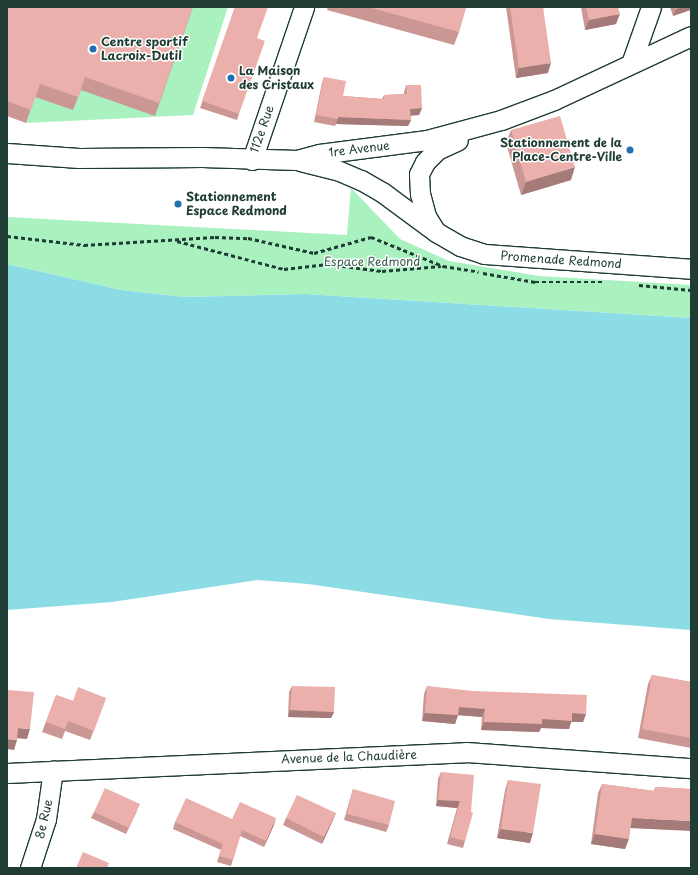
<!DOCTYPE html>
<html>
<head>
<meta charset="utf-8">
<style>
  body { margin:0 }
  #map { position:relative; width:698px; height:875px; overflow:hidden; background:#fff; font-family:"Playpen Sans",sans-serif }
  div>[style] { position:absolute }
  .green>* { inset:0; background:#a9f1bf }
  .water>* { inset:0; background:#8bdce5 }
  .path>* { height:2.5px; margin-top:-1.25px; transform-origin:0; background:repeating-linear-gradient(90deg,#1f3d34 0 4px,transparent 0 7px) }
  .roads { filter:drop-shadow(1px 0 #1f3d34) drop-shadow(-1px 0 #1f3d34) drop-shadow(0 1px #1f3d34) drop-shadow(0 -1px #1f3d34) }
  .minor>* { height:19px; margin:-9.5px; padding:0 9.5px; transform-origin:9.5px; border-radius:9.5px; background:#fff }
  .wall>* { inset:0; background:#ca9794 }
  .shaded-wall>* { inset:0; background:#a47b78 }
  .building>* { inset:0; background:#ebb0ac }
  .dots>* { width:11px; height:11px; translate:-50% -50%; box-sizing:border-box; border:2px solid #fff; border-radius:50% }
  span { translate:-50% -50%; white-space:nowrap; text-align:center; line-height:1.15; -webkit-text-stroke:3px #fff; paint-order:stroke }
  .poi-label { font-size:12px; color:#1f3d34; font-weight:700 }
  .left { translate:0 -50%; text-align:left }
  .right { translate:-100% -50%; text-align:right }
  .street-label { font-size:12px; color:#1f3d34 }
  .park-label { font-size:12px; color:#3b6150 }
  .frame { position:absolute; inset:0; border:8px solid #1f3d34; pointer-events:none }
</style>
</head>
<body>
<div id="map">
  <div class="green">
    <div style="clip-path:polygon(7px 7px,228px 7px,193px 115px,26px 123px)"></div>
    <div style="clip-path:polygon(351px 188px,400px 239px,449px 261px,539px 276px,691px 285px,691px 318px,305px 294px,185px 297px,121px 290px,7px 264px,7px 217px,347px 235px)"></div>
  </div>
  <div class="water">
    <div style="clip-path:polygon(7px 264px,121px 290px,185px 297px,305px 294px,691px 318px,691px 630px,549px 619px,308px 584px,258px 580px,112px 602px,7px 610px)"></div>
  </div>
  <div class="path">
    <div style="left:7px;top:236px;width:78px;rotate:6.7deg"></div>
    <div style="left:84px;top:245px;width:131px;rotate:-3.5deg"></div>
    <div style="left:215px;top:237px;width:33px;rotate:2deg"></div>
    <div style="left:248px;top:238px;width:68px;rotate:12.8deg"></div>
    <div style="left:314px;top:253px;width:59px;rotate:-15.7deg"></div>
    <div style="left:371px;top:237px;width:78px;rotate:21.9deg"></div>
    <div style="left:443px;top:266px;width:36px;rotate:9deg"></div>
    <div style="left:177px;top:241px;width:111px;rotate:14.7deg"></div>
    <div style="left:284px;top:269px;width:44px;rotate:-6.5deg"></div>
    <div style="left:328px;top:264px;width:54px;rotate:7.4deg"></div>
    <div style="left:382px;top:271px;width:59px;rotate:-4.8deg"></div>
    <div style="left:483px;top:273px;width:53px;rotate:9.8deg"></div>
    <div style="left:535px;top:282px;width:69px"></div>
    <div style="left:639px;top:285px;width:52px;rotate:5.5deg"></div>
  </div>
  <div class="roads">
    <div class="minor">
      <div style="left:632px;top:61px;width:57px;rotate:-70.6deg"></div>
      <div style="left:7px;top:153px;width:72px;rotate:4deg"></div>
      <div style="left:79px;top:158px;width:123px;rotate:-0.5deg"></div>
      <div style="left:202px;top:157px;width:95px;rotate:1.8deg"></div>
      <div style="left:297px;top:160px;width:23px;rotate:-15deg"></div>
      <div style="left:319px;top:154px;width:109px;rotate:-7.4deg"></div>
      <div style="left:427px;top:140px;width:77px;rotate:-15.1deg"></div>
      <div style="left:501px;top:120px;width:57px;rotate:-20.7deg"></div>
      <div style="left:554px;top:100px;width:151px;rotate:-25deg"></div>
      <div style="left:252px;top:160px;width:162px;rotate:-71.2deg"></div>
      <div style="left:300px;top:161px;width:38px;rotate:14deg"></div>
      <div style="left:337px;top:170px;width:26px;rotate:23deg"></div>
      <div style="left:361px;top:180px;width:24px;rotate:30deg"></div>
      <div style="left:382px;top:192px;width:67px;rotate:36.5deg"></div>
      <div style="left:436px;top:232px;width:28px;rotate:30deg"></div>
      <div style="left:460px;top:246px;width:25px;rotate:18deg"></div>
      <div style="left:484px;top:254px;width:208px;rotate:4.1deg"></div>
      <div style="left:434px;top:229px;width:15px;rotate:-122deg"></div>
      <div style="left:426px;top:216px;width:23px;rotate:-105deg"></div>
      <div style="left:420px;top:194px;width:20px;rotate:-93deg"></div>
      <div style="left:419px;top:174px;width:13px;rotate:-63deg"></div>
      <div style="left:425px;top:162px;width:17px;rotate:-45deg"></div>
      <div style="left:437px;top:150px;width:23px;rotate:-25deg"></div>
      <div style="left:7px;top:773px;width:459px;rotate:-2.6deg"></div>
      <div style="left:466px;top:752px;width:226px;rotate:4.1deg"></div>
      <div style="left:30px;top:868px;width:52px;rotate:-71.9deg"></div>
      <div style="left:46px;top:819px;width:49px;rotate:-81.9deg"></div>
    </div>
  </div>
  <div class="wall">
    <div style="clip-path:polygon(7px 7px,193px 7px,155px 116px,81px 90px,73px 110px,35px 97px,26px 123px,7px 116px)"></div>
    <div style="clip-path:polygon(235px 7px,239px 114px,237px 120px,200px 108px)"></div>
    <div style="clip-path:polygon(328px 7px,466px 7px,459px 32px,454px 45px,327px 10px)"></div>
    <div style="clip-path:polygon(506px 7px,543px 7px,548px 73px,516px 78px)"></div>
    <div style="clip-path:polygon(581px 7px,618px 7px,616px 24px,585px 30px)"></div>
    <div style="clip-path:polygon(670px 7px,691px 7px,673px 16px)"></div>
    <div style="clip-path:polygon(324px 77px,343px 96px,382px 99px,384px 95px,404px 94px,404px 92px,406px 85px,422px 108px,419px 115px,411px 115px,411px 120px,408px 126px,336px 124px,335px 126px,314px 122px,322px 83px)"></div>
    <div style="clip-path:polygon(511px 130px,571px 180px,521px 195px,506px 143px)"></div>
    <div style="clip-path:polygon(652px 675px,691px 682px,691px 748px,638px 738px,648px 684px)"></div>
    <div style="clip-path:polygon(292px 686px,334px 712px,331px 718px,288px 717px,289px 692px)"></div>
    <div style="clip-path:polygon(427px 686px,586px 714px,583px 722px,571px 722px,569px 729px,541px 728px,539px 732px,481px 730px,482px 717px,458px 715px,455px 724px,422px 721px,424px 694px)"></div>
    <div style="clip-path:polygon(56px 695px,73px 701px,106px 698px,90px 740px,65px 731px,62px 739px,42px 732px)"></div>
    <div style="clip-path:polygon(441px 772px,471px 812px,465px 841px,463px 848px,447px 844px,457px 808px,436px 806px,438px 779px)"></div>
    <div style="clip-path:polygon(508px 780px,530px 843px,497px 838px,505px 790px)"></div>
    <div style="clip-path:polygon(602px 784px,654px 791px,655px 787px,691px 789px,630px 828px,625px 849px,591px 844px,598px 793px)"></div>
    <div style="clip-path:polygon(353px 789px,389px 825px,386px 832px,344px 820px)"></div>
    <div style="clip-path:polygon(137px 811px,126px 834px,91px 818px,94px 812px)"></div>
    <div style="clip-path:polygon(336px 813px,333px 820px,322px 844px,283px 825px,286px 818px)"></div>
    <div style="clip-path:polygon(232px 819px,274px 825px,264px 847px,240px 836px,231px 866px,217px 862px,221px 850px,173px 829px,175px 822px)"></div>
  </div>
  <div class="shaded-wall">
    <div style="clip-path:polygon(682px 7px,691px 7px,691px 10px,673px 16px,676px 9px)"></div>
    <div style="clip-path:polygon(620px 14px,616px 24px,585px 30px,589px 20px)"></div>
    <div style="clip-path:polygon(551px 63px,548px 73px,516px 78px,519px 68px)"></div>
    <div style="clip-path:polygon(422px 108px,419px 115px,408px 116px,410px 109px)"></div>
    <div style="clip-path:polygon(338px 117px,411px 120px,408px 126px,336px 124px)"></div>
    <div style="clip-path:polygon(575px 167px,571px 180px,521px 195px,526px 182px)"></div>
    <div style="clip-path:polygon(459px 707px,485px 709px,482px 717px,456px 715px)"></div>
    <div style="clip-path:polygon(290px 710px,334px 712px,331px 718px,288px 717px)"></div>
    <div style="clip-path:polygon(425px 713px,458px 715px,455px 724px,422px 721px)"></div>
    <div style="clip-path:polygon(572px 713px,586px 714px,583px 722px,571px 722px,569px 729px,541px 728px,539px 732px,481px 730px,484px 722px,542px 719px)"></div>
    <div style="clip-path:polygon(18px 728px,30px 729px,27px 739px,15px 738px)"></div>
    <div style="clip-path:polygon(7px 739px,17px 740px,14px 750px,7px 749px)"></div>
    <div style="clip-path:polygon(438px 800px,460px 801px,457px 808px,436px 806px)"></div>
    <div style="clip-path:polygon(336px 813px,333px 820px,322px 844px,324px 837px)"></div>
    <div style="clip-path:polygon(276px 818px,274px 825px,264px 847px,266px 841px)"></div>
    <div style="clip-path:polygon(632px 818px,691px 821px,691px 831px,628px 828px)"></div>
    <div style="clip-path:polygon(501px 829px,533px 833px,530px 843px,497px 838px)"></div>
    <div style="clip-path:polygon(595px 834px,629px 839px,625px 849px,591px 844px)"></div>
  </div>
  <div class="building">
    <div style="clip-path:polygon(7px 7px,193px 7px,159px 103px,85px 77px,78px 97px,40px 84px,31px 110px,7px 101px)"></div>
    <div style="clip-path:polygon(235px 7px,268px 7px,257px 38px,265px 41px,239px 114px,202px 101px)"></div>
    <div style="clip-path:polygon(368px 7px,466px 7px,459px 32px)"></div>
    <div style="clip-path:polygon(510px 7px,543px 7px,551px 63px,519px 68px)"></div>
    <div style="clip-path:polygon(586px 7px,618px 7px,620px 14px,589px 20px)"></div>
    <div style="clip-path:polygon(675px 7px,682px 7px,676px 9px)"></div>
    <div style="clip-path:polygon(324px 77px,346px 81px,343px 96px,384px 99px,384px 95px,407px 94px,406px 85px,421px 85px,422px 108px,410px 109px,411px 120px,338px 117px,338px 119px,316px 115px)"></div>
    <div style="clip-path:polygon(560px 116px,575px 167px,526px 182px,511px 130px)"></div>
    <div style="clip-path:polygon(652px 675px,691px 682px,691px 738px,642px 729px)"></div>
    <div style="clip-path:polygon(292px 686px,335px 687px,334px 712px,290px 710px)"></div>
    <div style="clip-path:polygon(427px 686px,473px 691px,587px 695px,586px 714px,572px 713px,572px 721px,542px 719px,542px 724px,484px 722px,485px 709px,459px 707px,458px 715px,425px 713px)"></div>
    <div style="clip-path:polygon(78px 687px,106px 698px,94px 731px,68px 721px,65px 729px,46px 722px,56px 695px,73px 701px)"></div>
    <div style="clip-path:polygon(7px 690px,34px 692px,30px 729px,18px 728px,17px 740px,7px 739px)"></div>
    <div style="clip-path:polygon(441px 772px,474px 775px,471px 812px,473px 813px,465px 841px,450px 837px,460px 801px,438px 800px)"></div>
    <div style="clip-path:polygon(508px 780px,541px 784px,533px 833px,501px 829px)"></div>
    <div style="clip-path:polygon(602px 784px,655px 791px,655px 787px,691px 789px,691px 821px,632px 818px,629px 839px,595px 834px)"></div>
    <div style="clip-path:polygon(105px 788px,140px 804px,129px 828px,94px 812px)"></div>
    <div style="clip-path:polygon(353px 789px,395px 801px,389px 825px,347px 814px)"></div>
    <div style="clip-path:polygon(297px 795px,336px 813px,324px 837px,286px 818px)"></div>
    <div style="clip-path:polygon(186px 798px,232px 819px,240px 802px,276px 818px,266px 841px,242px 830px,233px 860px,219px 856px,223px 844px,175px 822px)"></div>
    <div style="clip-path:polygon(83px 852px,109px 863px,107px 868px,76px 868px)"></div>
  </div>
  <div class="dots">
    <div style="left:93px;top:49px;background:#1f6fb2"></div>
    <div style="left:231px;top:78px;background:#1f6fb2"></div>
    <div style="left:630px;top:150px;background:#1f6fb2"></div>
    <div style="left:178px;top:204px;background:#1f6fb2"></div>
  </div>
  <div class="poi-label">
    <span class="left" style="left:101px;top:49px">Centre sportif<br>Lacroix-Dutil</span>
    <span class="left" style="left:239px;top:78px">La Maison<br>des Cristaux</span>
    <span class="right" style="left:622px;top:150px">Stationnement de la<br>Place-Centre-Ville</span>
    <span class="left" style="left:186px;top:204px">Stationnement<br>Espace Redmond</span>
  </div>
  <div class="street-label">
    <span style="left:262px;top:129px;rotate:-71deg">112e Rue</span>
    <span style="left:359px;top:149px;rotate:-7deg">1re Avenue</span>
    <span style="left:561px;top:260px;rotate:4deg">Promenade Redmond</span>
    <span style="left:349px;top:757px;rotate:-2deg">Avenue de la Chaudière</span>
    <span style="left:44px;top:819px;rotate:-77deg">8e Rue</span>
  </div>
  <div class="park-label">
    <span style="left:372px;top:262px">Espace Redmond</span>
  </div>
  <div class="frame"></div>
</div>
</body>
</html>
